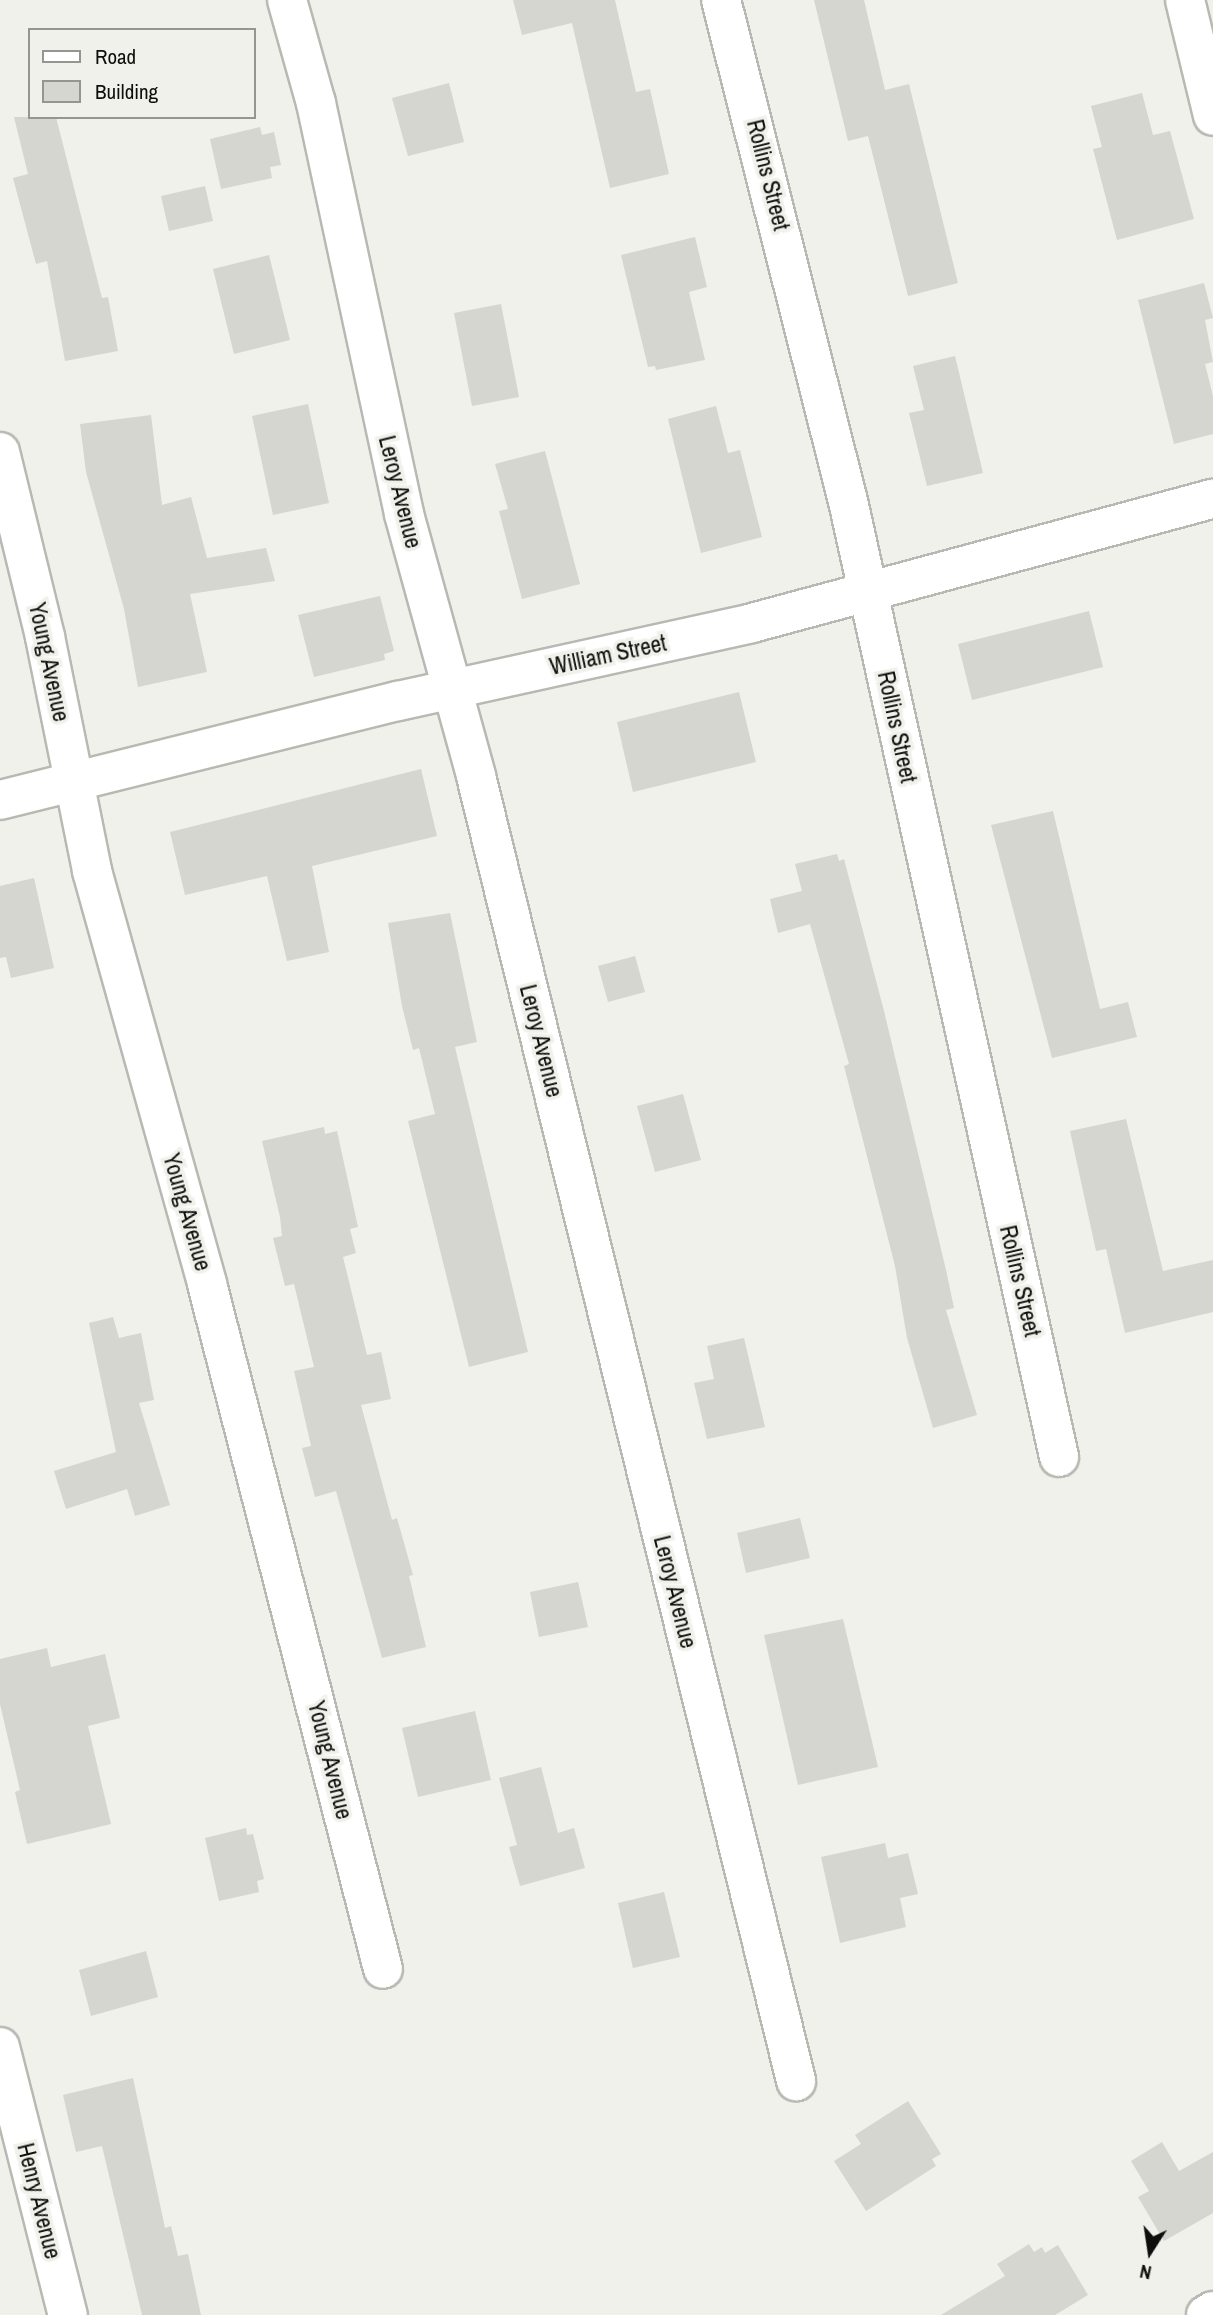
<!DOCTYPE html>
<html>
<head>
<meta charset="utf-8">
<style>
  body { margin:0 }
  #map { position:relative; width:1213px; height:2315px; overflow:hidden; background:#eff1ea; font-family:"Archivo Narrow",sans-serif }
  div>[style] { position:absolute }
  .building>* { inset:0; background:#d4d6cf }
  .roads { filter:drop-shadow(2px 0 #b7b9b2) drop-shadow(-2px 0 #b7b9b2) drop-shadow(0 2px #b7b9b2) drop-shadow(0 -2px #b7b9b2) }
  .street>* { height:38px; margin:-19px; padding:0 19px; transform-origin:19px; border-radius:19px; background:#fff }
  span { translate:-50% -50%; white-space:nowrap; text-align:center; line-height:1.15; -webkit-text-stroke:7px #eff1ea; paint-order:stroke }
  .street-label { font-size:23px; color:#0e0e0c }
  .legend { position:absolute; left:28px; top:28px; width:228px; height:91px; box-sizing:border-box; background:#eff1ea; border:2px solid #959691; margin:0; padding:9px 12px; list-style:none; font-size:21px; color:#0e0e0c }
  .legend li { display:flex; align-items:center; gap:14px; height:35px }
  .legend b { width:35px; border:2px solid #959691 }
  .north { position:absolute; left:1115px; top:2217px; width:70px; height:70px; -webkit-text-stroke:5px #eff1ea; paint-order:stroke; rotate:192deg; font-size:19px; font-weight:700; line-height:28px; text-align:center; color:#0e0e0c }
  .north::after { content:''; display:block; margin:auto; width:24px; height:32px; background:#0e0e0c; clip-path:polygon(50% 0,100% 100%,50% 72%,0 100%) }
</style>
</head>
<body>
<div id="map">
  <div class="building">
    <div style="clip-path:polygon(513px 0,615px 0,636px 92px,650px 89px,669px 174px,610px 188px,572px 23px,522px 35px)"></div>
    <div style="clip-path:polygon(814px 0,864px 0,885px 90px,909px 84px,958px 283px,908px 296px,868px 136px,848px 141px)"></div>
    <div style="clip-path:polygon(449px 83px,464px 142px,408px 156px,392px 98px)"></div>
    <div style="clip-path:polygon(1142px 93px,1153px 135px,1170px 131px,1194px 219px,1117px 240px,1093px 149px,1102px 147px,1091px 106px)"></div>
    <div style="clip-path:polygon(14px 117px,56px 117px,102px 298px,108px 297px,118px 351px,65px 361px,47px 261px,36px 264px,13px 178px,28px 174px)"></div>
    <div style="clip-path:polygon(260px 127px,262px 135px,274px 132px,281px 165px,270px 167px,272px 178px,221px 189px,210px 139px)"></div>
    <div style="clip-path:polygon(205px 186px,213px 221px,169px 231px,161px 196px)"></div>
    <div style="clip-path:polygon(695px 237px,707px 287px,689px 292px,705px 360px,656px 370px,655px 366px,648px 367px,621px 255px)"></div>
    <div style="clip-path:polygon(269px 255px,290px 340px,234px 354px,213px 269px)"></div>
    <div style="clip-path:polygon(1204px 283px,1213px 318px,1205px 320px,1213px 362px,1205px 364px,1213px 396px,1213px 434px,1174px 444px,1138px 300px)"></div>
    <div style="clip-path:polygon(501px 304px,519px 397px,472px 406px,454px 313px)"></div>
    <div style="clip-path:polygon(955px 356px,983px 473px,927px 486px,909px 413px,924px 410px,913px 366px)"></div>
    <div style="clip-path:polygon(308px 404px,329px 503px,273px 515px,252px 416px)"></div>
    <div style="clip-path:polygon(716px 406px,728px 453px,740px 450px,762px 537px,701px 553px,668px 419px)"></div>
    <div style="clip-path:polygon(151px 415px,162px 505px,191px 497px,207px 558px,266px 548px,275px 581px,190px 594px,207px 672px,138px 687px,124px 609px,86px 472px,80px 424px)"></div>
    <div style="clip-path:polygon(545px 451px,580px 584px,522px 599px,499px 511px,508px 509px,495px 464px)"></div>
    <div style="clip-path:polygon(380px 596px,394px 651px,384px 654px,385px 660px,314px 677px,298px 615px)"></div>
    <div style="clip-path:polygon(1089px 611px,1103px 667px,972px 700px,958px 644px)"></div>
    <div style="clip-path:polygon(739px 692px,756px 762px,633px 792px,617px 722px)"></div>
    <div style="clip-path:polygon(421px 769px,437px 836px,312px 866px,329px 952px,287px 961px,267px 876px,185px 895px,170px 832px)"></div>
    <div style="clip-path:polygon(1053px 811px,1100px 1009px,1128px 1002px,1137px 1037px,1052px 1058px,991px 825px)"></div>
    <div style="clip-path:polygon(837px 854px,839px 861px,844px 859px,884px 1011px,946px 1270px,954px 1308px,946px 1310px,977px 1415px,933px 1428px,907px 1338px,895px 1266px,844px 1066px,849px 1064px,810px 924px,778px 933px,770px 899px,802px 891px,795px 864px)"></div>
    <div style="clip-path:polygon(34px 878px,54px 968px,11px 978px,6px 957px,0 958px,0 886px)"></div>
    <div style="clip-path:polygon(450px 913px,477px 1042px,455px 1047px,528px 1352px,469px 1367px,408px 1121px,435px 1114px,419px 1048px,413px 1050px,402px 1006px,388px 923px)"></div>
    <div style="clip-path:polygon(635px 956px,645px 992px,608px 1002px,598px 966px)"></div>
    <div style="clip-path:polygon(683px 1094px,701px 1160px,655px 1172px,637px 1106px)"></div>
    <div style="clip-path:polygon(1126px 1119px,1163px 1271px,1213px 1260px,1213px 1312px,1125px 1333px,1106px 1249px,1096px 1251px,1070px 1131px)"></div>
    <div style="clip-path:polygon(324px 1127px,325px 1134px,337px 1131px,358px 1227px,350px 1229px,356px 1253px,343px 1257px,367px 1355px,381px 1352px,391px 1399px,361px 1405px,392px 1520px,397px 1518px,413px 1575px,409px 1576px,426px 1647px,382px 1658px,336px 1491px,315px 1497px,302px 1448px,311px 1446px,294px 1371px,314px 1367px,294px 1284px,285px 1286px,273px 1238px,282px 1236px,280px 1217px,262px 1141px)"></div>
    <div style="clip-path:polygon(113px 1317px,119px 1338px,141px 1333px,154px 1400px,139px 1403px,170px 1505px,135px 1516px,127px 1489px,66px 1509px,54px 1471px,116px 1452px,89px 1323px)"></div>
    <div style="clip-path:polygon(744px 1338px,765px 1427px,707px 1439px,694px 1383px,714px 1379px,707px 1346px)"></div>
    <div style="clip-path:polygon(800px 1518px,810px 1558px,746px 1573px,737px 1533px)"></div>
    <div style="clip-path:polygon(578px 1582px,588px 1627px,539px 1637px,530px 1592px)"></div>
    <div style="clip-path:polygon(843px 1619px,878px 1767px,798px 1785px,764px 1635px)"></div>
    <div style="clip-path:polygon(47px 1648px,51px 1667px,105px 1654px,120px 1718px,88px 1726px,111px 1824px,27px 1844px,15px 1792px,20px 1790px,0 1704px,0 1659px)"></div>
    <div style="clip-path:polygon(475px 1711px,491px 1780px,418px 1797px,402px 1728px)"></div>
    <div style="clip-path:polygon(541px 1767px,558px 1833px,574px 1828px,585px 1868px,520px 1886px,509px 1847px,517px 1845px,499px 1778px)"></div>
    <div style="clip-path:polygon(246px 1828px,247px 1835px,253px 1834px,264px 1879px,257px 1881px,259px 1892px,219px 1901px,205px 1838px)"></div>
    <div style="clip-path:polygon(885px 1843px,888px 1858px,908px 1853px,918px 1894px,900px 1898px,906px 1927px,840px 1943px,821px 1857px)"></div>
    <div style="clip-path:polygon(664px 1892px,680px 1957px,633px 1968px,618px 1903px)"></div>
    <div style="clip-path:polygon(146px 1951px,158px 1997px,91px 2016px,79px 1970px)"></div>
    <div style="clip-path:polygon(133px 2078px,165px 2228px,171px 2226px,178px 2256px,188px 2254px,201px 2315px,142px 2315px,102px 2146px,76px 2152px,63px 2095px)"></div>
    <div style="clip-path:polygon(908px 2101px,941px 2154px,932px 2159px,936px 2166px,866px 2211px,834px 2161px,861px 2144px,855px 2135px)"></div>
    <div style="clip-path:polygon(1162px 2142px,1179px 2171px,1213px 2152px,1213px 2213px,1164px 2241px,1138px 2197px,1149px 2191px,1131px 2161px)"></div>
    <div style="clip-path:polygon(1029px 2244px,1034px 2252px,1042px 2247px,1045px 2253px,1058px 2245px,1088px 2295px,1055px 2315px,941px 2315px,1005px 2276px,997px 2264px)"></div>
  </div>
  <div class="roads">
    <div class="street">
      <div style="left:287px;top:0;width:107px;rotate:74.3deg"></div>
      <div style="left:316px;top:103px;width:420px;rotate:77.9deg"></div>
      <div style="left:404px;top:514px;width:272px;rotate:74.6deg"></div>
      <div style="left:476px;top:776px;width:1344px;rotate:76.22deg"></div>
      <div style="left:721px;top:0;width:517px;rotate:75.78deg"></div>
      <div style="left:848px;top:501px;width:979px;rotate:77.55deg"></div>
      <div style="left:1185px;top:0;width:119px;rotate:76.4deg"></div>
      <div style="left:0;top:452px;width:190px;rotate:76.3deg"></div>
      <div style="left:45px;top:637px;width:239px;rotate:78.6deg"></div>
      <div style="left:92px;top:871px;width:429px;rotate:74.4deg"></div>
      <div style="left:207px;top:1284px;width:707px;rotate:75.59deg"></div>
      <div style="left:0;top:800px;width:410px;rotate:-14deg"></div>
      <div style="left:398px;top:701px;width:362px;rotate:-12.4deg"></div>
      <div style="left:752px;top:623px;width:477px;rotate:-15.1deg"></div>
      <div style="left:0;top:2047px;width:276px;rotate:75.8deg"></div>
      <div style="left:1206px;top:2315px;width:8px;rotate:-30deg"></div>
    </div>
  </div>
  <div class="street-label">
    <span style="left:768px;top:175px;rotate:76deg">Rollins Street</span>
    <span style="left:400px;top:492px;rotate:76deg">Leroy Avenue</span>
    <span style="left:608px;top:655px;rotate:-12deg">William Street</span>
    <span style="left:49px;top:662px;rotate:78deg">Young Avenue</span>
    <span style="left:897px;top:727px;rotate:78deg">Rollins Street</span>
    <span style="left:541px;top:1041px;rotate:76deg">Leroy Avenue</span>
    <span style="left:187px;top:1212px;rotate:74deg">Young Avenue</span>
    <span style="left:1020px;top:1281px;rotate:77deg">Rollins Street</span>
    <span style="left:675px;top:1592px;rotate:76deg">Leroy Avenue</span>
    <span style="left:330px;top:1760px;rotate:76deg">Young Avenue</span>
    <span style="left:39px;top:2201px;rotate:76deg">Henry Avenue</span>
  </div>
  <ul class="legend">
  <li><b style="height:9px;background:#fff"></b>Road</li>
  <li><b style="height:19px;background:#d4d6cf"></b>Building</li>
  </ul>
  <div class="north">N</div>
</div>
</body>
</html>
